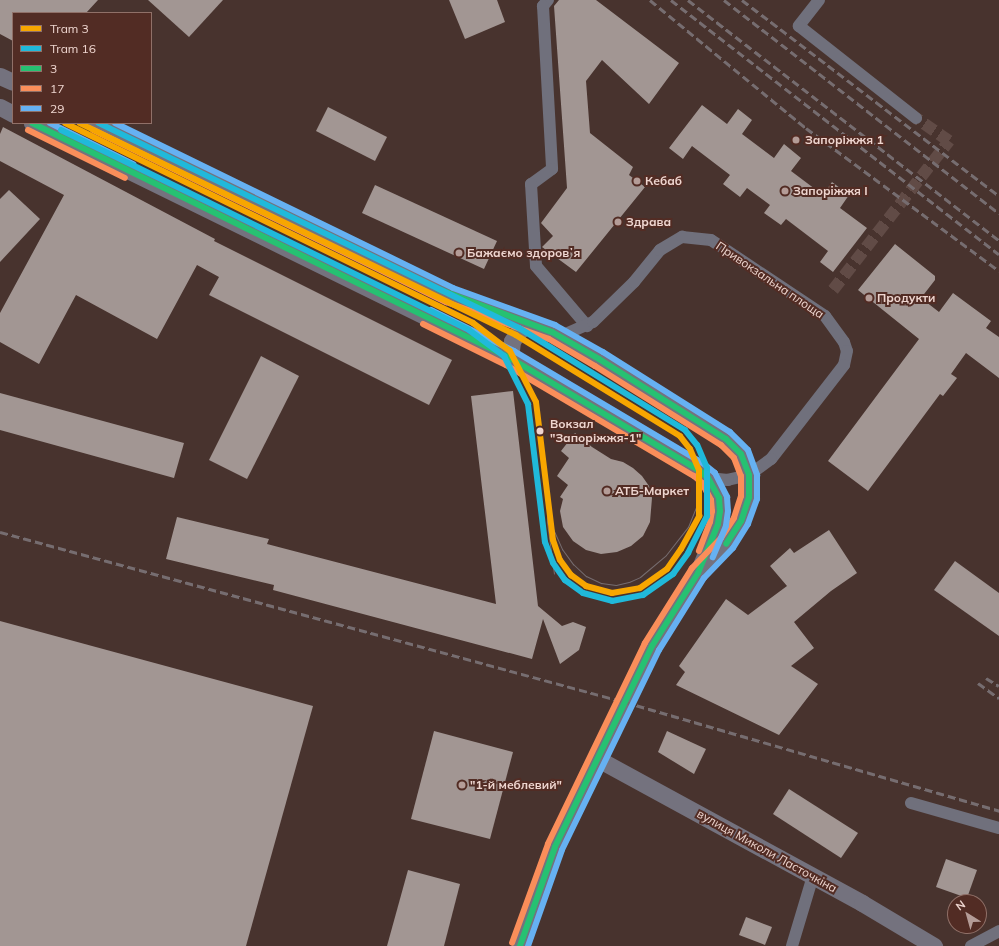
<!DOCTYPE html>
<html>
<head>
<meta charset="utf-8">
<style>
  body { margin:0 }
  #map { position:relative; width:999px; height:946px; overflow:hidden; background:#48332e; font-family:Mulish,sans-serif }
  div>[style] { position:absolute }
  .building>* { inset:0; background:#a29693 }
  .street-tunnel>* { height:12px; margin-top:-6px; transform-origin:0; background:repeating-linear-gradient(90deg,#614b46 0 12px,transparent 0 18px) }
  .street>* { height:12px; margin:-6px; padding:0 6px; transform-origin:6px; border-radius:6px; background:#70707c }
  .secondary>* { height:17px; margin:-8.5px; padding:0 8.5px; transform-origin:8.5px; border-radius:8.5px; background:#74727e }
  .tram>* { height:1px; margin:-0.5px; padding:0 0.5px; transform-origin:0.5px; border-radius:0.5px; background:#766d70 }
  .rail>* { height:3px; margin-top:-1.5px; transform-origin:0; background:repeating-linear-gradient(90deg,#766d70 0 8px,transparent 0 12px) }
  .bus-1>* { height:6px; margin:-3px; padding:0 3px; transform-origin:3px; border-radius:3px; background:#26c172 }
  .bus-2>* { height:6px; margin:-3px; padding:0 3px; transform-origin:3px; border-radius:3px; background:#fa8e5a }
  .bus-3>* { height:6px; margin:-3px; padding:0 3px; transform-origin:3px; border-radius:3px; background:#66b1f2 }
  .tram-1>* { height:6px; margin:-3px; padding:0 3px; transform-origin:3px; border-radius:3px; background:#f7a600 }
  .tram-2>* { height:6px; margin:-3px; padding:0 3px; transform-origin:3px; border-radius:3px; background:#20b9da }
  .dots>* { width:11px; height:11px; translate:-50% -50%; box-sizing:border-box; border:2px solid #522c24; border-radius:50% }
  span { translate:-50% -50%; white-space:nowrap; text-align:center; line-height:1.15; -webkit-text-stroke:4px #522c24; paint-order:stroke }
  .poi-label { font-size:12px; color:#eed5cf; font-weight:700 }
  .left { translate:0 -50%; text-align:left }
  .street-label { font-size:12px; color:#eed5cf }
  .stop-label { font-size:12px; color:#eed5cf; font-weight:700 }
  .legend { position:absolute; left:12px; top:12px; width:140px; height:112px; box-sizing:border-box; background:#522c24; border:1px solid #907068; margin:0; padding:5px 7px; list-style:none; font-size:12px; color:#eed5cf }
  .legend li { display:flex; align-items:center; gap:8px; height:20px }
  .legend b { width:20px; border:1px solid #907068 }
  .north { position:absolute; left:947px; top:894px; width:40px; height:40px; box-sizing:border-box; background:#522c24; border:1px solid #907068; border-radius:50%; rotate:323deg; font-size:11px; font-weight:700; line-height:16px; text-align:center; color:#eed5cf }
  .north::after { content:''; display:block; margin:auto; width:14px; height:18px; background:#b49c97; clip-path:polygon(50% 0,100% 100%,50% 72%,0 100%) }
</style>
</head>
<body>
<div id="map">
  <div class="building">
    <div style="clip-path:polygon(0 0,98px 0,86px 13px,13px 13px,13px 41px,0 34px)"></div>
    <div style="clip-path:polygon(148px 0,223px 0,189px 37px)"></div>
    <div style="clip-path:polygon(449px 0,497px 0,505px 22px,465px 39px)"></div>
    <div style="clip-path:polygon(559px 0,596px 0,679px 63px,649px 104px,602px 60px,586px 81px,590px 133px,633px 167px,629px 175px,645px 187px,576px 272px,542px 247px,553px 236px,541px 223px,567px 188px,554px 6px)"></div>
    <div style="clip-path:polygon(702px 105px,727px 124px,738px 109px,752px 120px,742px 134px,774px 158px,784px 144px,801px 158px,791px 171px,823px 195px,832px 182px,849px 195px,840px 208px,867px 228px,833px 272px,820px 262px,828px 251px,786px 219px,781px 225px,764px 213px,770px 205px,747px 188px,740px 197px,723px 184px,730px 175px,692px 146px,683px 159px,669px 148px)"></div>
    <div style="clip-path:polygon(328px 107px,387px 137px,375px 161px,316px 131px)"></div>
    <div style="clip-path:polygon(3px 127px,215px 239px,214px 241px,452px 360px,429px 405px,209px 295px,219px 277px,197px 265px,157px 339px,76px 295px,39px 364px,0 342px,0 313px,64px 195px,0 161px,0 134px)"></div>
    <div style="clip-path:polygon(375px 185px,497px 241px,484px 269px,362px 213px)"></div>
    <div style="clip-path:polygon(9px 190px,40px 219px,0 262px,0 199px)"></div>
    <div style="clip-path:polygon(895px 244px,935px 276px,935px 280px,921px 298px,939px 312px,953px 293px,991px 321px,986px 328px,999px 337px,999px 378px,966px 353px,951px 374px,957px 378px,943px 396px,940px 394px,868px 491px,828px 461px,919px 339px,858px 290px)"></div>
    <div style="clip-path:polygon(261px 356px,299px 376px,247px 479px,209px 460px)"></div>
    <div style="clip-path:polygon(513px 391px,538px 606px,562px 626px,573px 622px,586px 627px,579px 650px,560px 664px,543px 619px,532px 659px,273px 590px,274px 585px,166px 559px,177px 517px,269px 539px,267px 544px,496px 604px,471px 396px)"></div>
    <div style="clip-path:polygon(0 393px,184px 443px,174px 478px,0 430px)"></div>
    <div style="clip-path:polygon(575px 433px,592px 447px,611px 459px,623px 462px,633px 468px,642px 476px,649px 486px,652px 498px,650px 522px,643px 536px,631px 546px,617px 552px,601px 554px,586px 550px,573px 541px,563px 527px,560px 511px,563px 499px,560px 497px,568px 485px,557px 476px,569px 458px,561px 451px)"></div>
    <div style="clip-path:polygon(829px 530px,857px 573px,831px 591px,794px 622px,814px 648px,791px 666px,818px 684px,779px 735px,676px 685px,685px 672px,679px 666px,726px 599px,748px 615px,787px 586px,770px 566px,790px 548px,794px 553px)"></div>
    <div style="clip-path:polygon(955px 561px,999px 593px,999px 636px,934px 590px)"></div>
    <div style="clip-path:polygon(0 621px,313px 706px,246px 946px,0 946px)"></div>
    <div style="clip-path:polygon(434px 731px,513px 752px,490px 839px,411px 819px)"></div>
    <div style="clip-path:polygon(667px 731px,706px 749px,694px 774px,658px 752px)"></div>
    <div style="clip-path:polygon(789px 789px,858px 833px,841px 858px,773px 814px)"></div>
    <div style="clip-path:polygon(946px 859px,977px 870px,967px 898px,936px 887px)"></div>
    <div style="clip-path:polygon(408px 870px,460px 884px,444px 946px,387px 946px)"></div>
    <div style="clip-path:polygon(746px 917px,772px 927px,765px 945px,739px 935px)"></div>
  </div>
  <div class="street-tunnel">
    <div style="left:833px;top:290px;width:189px;rotate:-52.1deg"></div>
    <div style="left:949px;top:141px;width:40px;rotate:-145.1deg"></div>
  </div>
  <div class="street">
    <div style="left:548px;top:0;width:8px;rotate:130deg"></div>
    <div style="left:543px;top:6px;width:163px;rotate:86.8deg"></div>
    <div style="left:552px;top:169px;width:26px;rotate:144deg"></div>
    <div style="left:531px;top:184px;width:82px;rotate:86.5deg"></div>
    <div style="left:536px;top:266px;width:79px;rotate:49.6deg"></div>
    <div style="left:819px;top:0;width:33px;rotate:128deg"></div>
    <div style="left:799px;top:26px;width:149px;rotate:38.2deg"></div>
    <div style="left:559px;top:337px;width:37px;rotate:-24deg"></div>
    <div style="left:593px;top:322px;width:57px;rotate:-44.3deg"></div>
    <div style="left:634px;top:282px;width:41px;rotate:-50.9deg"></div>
    <div style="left:660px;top:250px;width:26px;rotate:-31deg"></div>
    <div style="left:682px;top:237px;width:29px;rotate:6deg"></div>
    <div style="left:711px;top:240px;width:137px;rotate:33.7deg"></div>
    <div style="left:825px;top:316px;width:32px;rotate:54deg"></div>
    <div style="left:844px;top:342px;width:9px;rotate:72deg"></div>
    <div style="left:847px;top:351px;width:14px;rotate:102deg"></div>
    <div style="left:844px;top:365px;width:119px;rotate:127.8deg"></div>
    <div style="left:771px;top:459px;width:27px;rotate:144deg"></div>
    <div style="left:749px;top:475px;width:22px;rotate:167deg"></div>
    <div style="left:728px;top:480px;width:20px;rotate:-174deg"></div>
    <div style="left:911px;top:803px;width:91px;rotate:15.9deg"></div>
    <div style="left:792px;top:946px;width:73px;rotate:-73.3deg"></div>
    <div style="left:971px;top:946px;width:32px;rotate:-28deg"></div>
  </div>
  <div class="secondary">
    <div style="left:0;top:76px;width:14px;rotate:25deg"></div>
    <div style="left:0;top:107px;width:15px;rotate:28deg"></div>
    <div style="left:32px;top:123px;width:533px;rotate:26.18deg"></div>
    <div style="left:510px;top:358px;width:220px;rotate:30.7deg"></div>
    <div style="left:699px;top:470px;width:12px;rotate:42deg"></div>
    <div style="left:708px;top:478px;width:23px;rotate:61deg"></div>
    <div style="left:719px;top:498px;width:13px;rotate:86deg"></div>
    <div style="left:720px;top:511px;width:13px;rotate:99deg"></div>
    <div style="left:718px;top:524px;width:44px;rotate:112.5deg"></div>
    <div style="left:97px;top:123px;width:393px;rotate:26deg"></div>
    <div style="left:450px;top:295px;width:109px;rotate:19.9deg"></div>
    <div style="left:552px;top:332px;width:54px;rotate:29.9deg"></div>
    <div style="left:599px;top:359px;width:150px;rotate:32.2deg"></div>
    <div style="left:726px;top:439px;width:21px;rotate:45deg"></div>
    <div style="left:741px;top:454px;width:22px;rotate:69deg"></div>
    <div style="left:749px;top:475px;width:22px;rotate:90deg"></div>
    <div style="left:749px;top:497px;width:25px;rotate:108deg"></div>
    <div style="left:741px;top:521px;width:26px;rotate:122deg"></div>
    <div style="left:727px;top:543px;width:42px;rotate:134deg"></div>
    <div style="left:698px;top:573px;width:86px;rotate:122.2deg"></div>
    <div style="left:652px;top:646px;width:223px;rotate:115.8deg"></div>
    <div style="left:555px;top:847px;width:105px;rotate:109.5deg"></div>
    <div style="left:510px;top:358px;width:17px;rotate:-83deg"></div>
    <div style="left:512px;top:341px;width:14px;rotate:-54deg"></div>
    <div style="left:520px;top:330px;width:9px;rotate:-41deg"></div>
    <div style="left:598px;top:759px;width:301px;rotate:28.6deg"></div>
    <div style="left:862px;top:903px;width:84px;rotate:30.8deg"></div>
  </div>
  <div class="tram">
    <div style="left:547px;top:502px;width:20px;rotate:90deg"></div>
    <div style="left:547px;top:522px;width:52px;rotate:82.3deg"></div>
    <div style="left:550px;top:522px;width:30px;rotate:66deg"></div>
    <div style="left:562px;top:549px;width:19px;rotate:54deg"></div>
    <div style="left:573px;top:564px;width:18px;rotate:43deg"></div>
    <div style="left:586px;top:576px;width:17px;rotate:25deg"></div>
    <div style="left:601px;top:583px;width:15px;rotate:8deg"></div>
    <div style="left:616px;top:585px;width:13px;rotate:-13deg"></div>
    <div style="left:629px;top:582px;width:12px;rotate:-24deg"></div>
    <div style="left:640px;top:577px;width:34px;rotate:-40deg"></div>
    <div style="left:666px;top:555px;width:36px;rotate:-52deg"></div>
    <div style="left:688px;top:527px;width:31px;rotate:-68deg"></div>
  </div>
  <div class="rail">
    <div style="left:650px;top:0;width:202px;rotate:39.4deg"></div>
    <div style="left:806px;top:128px;width:240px;rotate:36.5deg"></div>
    <div style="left:671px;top:0;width:415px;rotate:37.8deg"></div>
    <div style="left:688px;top:0;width:393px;rotate:37.7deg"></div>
    <div style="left:724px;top:0;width:348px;rotate:37.8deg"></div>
    <div style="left:742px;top:0;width:323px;rotate:37.3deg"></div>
    <div style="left:0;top:532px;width:648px;rotate:15.22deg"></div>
    <div style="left:625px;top:702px;width:390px;rotate:16.2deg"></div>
    <div style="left:986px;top:678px;width:15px;rotate:32deg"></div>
    <div style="left:978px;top:683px;width:26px;rotate:36deg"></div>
  </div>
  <div class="bus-1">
    <div style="left:32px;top:123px;width:533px;rotate:26.18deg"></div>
    <div style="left:510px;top:358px;width:220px;rotate:30.7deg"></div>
    <div style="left:699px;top:470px;width:12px;rotate:42deg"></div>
    <div style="left:708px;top:478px;width:23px;rotate:61deg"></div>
    <div style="left:719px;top:498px;width:13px;rotate:86deg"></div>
    <div style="left:720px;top:511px;width:13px;rotate:99deg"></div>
    <div style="left:718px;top:524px;width:53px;rotate:112.2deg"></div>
    <div style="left:698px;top:573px;width:86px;rotate:122.2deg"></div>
    <div style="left:652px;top:646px;width:223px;rotate:115.8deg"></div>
    <div style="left:555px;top:847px;width:105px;rotate:109.5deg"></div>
    <div style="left:438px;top:289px;width:122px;rotate:20.7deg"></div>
    <div style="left:552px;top:332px;width:54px;rotate:29.9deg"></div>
    <div style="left:599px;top:359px;width:150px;rotate:32.2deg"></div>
    <div style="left:726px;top:439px;width:21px;rotate:45deg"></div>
    <div style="left:741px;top:454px;width:22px;rotate:69deg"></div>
    <div style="left:749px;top:475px;width:22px;rotate:90deg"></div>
    <div style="left:749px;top:497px;width:25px;rotate:108deg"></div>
    <div style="left:741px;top:521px;width:27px;rotate:123deg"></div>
  </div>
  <div class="bus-2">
    <div style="left:28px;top:130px;width:108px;rotate:26.3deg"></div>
    <div style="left:93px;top:130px;width:393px;rotate:26deg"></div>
    <div style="left:446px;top:302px;width:109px;rotate:19.8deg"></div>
    <div style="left:549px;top:339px;width:53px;rotate:30.4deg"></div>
    <div style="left:595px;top:366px;width:149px;rotate:32.1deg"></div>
    <div style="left:721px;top:445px;width:18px;rotate:45deg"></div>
    <div style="left:734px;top:458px;width:19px;rotate:69deg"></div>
    <div style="left:741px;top:476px;width:20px;rotate:90deg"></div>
    <div style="left:741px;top:496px;width:23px;rotate:108deg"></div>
    <div style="left:734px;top:518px;width:24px;rotate:123deg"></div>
    <div style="left:721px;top:538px;width:42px;rotate:134deg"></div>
    <div style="left:692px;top:568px;width:89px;rotate:122.1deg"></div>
    <div style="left:645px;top:643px;width:223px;rotate:115.8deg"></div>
    <div style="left:548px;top:844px;width:105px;rotate:110deg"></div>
    <div style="left:423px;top:324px;width:93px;rotate:26.3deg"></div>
    <div style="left:506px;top:365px;width:218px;rotate:30.6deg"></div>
    <div style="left:694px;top:476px;width:11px;rotate:41deg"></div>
    <div style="left:702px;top:483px;width:19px;rotate:62deg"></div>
    <div style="left:711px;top:500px;width:11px;rotate:85deg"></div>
    <div style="left:712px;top:511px;width:11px;rotate:100deg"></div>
    <div style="left:710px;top:522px;width:31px;rotate:111deg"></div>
  </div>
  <div class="bus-3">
    <div style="left:50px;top:123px;width:93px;rotate:26.3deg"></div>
    <div style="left:115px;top:123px;width:376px;rotate:26deg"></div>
    <div style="left:453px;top:288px;width:109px;rotate:19.9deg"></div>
    <div style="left:555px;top:325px;width:55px;rotate:29.4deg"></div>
    <div style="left:603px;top:352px;width:150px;rotate:32.2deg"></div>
    <div style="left:730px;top:432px;width:25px;rotate:45deg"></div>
    <div style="left:748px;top:450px;width:27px;rotate:70deg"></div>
    <div style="left:757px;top:475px;width:24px;rotate:90deg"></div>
    <div style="left:757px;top:499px;width:27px;rotate:110deg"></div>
    <div style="left:748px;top:524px;width:28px;rotate:122deg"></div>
    <div style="left:733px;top:548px;width:42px;rotate:134deg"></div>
    <div style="left:704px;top:578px;width:85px;rotate:122deg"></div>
    <div style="left:659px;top:650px;width:222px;rotate:115.9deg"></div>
    <div style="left:562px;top:850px;width:102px;rotate:109.5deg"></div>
    <div style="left:431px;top:310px;width:93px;rotate:26.3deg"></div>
    <div style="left:514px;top:351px;width:221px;rotate:30.7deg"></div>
    <div style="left:704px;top:464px;width:14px;rotate:39deg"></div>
    <div style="left:715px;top:473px;width:27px;rotate:63deg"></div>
    <div style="left:727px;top:497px;width:14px;rotate:86deg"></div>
    <div style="left:728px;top:511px;width:15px;rotate:98deg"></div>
    <div style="left:726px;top:526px;width:34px;rotate:113deg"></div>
  </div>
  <div class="tram-1">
    <div style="left:65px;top:123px;width:454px;rotate:26.1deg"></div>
    <div style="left:473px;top:323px;width:46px;rotate:37.1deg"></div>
    <div style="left:510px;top:351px;width:57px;rotate:63deg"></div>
    <div style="left:536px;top:402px;width:139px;rotate:83deg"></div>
    <div style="left:553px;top:540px;width:21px;rotate:71deg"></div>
    <div style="left:560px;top:560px;width:19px;rotate:54deg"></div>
    <div style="left:571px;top:575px;width:19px;rotate:36deg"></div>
    <div style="left:586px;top:586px;width:27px;rotate:15deg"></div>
    <div style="left:612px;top:593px;width:28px;rotate:-10deg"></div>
    <div style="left:640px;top:588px;width:33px;rotate:-35deg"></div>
    <div style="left:667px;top:569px;width:24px;rotate:-55deg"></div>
    <div style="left:681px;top:549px;width:38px;rotate:-61deg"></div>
    <div style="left:699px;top:516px;width:46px;rotate:-90deg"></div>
    <div style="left:699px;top:470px;width:23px;rotate:-113deg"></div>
    <div style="left:690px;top:449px;width:16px;rotate:-128deg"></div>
    <div style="left:680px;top:436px;width:193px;rotate:-148.4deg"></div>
    <div style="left:516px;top:335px;width:485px;rotate:-154.1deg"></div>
  </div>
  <div class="tram-2">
    <div style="left:61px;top:130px;width:454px;rotate:26.1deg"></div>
    <div style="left:469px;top:330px;width:44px;rotate:36.6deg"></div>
    <div style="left:504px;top:356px;width:54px;rotate:63.4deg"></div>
    <div style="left:528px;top:404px;width:139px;rotate:83deg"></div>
    <div style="left:545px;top:542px;width:22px;rotate:69deg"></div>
    <div style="left:553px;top:563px;width:21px;rotate:55deg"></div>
    <div style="left:565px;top:580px;width:22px;rotate:36deg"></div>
    <div style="left:583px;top:593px;width:30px;rotate:15deg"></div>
    <div style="left:612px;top:601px;width:32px;rotate:-11deg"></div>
    <div style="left:643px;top:595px;width:37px;rotate:-35deg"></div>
    <div style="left:673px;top:574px;width:26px;rotate:-54deg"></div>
    <div style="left:688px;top:553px;width:42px;rotate:-62.8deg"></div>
    <div style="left:707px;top:516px;width:48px;rotate:-90deg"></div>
    <div style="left:707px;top:468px;width:25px;rotate:-113deg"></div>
    <div style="left:697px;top:445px;width:19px;rotate:-129deg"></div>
    <div style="left:685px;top:430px;width:195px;rotate:-148.4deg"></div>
    <div style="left:519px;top:328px;width:468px;rotate:-154deg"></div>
  </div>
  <div class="dots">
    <div style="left:796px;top:140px;background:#b49c97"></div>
    <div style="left:637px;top:181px;background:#b49c97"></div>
    <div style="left:785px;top:191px;background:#b49c97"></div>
    <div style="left:618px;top:222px;background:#b49c97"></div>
    <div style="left:459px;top:253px;background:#b49c97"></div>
    <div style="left:869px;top:298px;background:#b49c97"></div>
    <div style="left:540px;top:431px;background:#eed5cf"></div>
    <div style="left:607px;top:491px;background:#b49c97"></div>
    <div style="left:462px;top:785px;background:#b49c97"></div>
  </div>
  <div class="poi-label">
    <span class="left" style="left:805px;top:140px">Запоріжжя 1</span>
    <span class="left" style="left:645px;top:181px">Кебаб</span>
    <span class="left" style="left:793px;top:191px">Запорiжжя I</span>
    <span class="left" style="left:626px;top:222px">Здрава</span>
    <span class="left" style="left:467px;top:253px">Бажаємо здоровʼя</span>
    <span class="left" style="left:877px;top:298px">Продукти</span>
    <span class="left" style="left:615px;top:491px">АТБ-Маркет</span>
    <span class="left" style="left:470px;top:785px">"1-й меблевий"</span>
  </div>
  <div class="street-label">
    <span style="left:770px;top:280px;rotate:34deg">Привокзальна площа</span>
    <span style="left:767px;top:851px;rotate:29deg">вулиця Миколи Ласточкіна</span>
  </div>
  <div class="stop-label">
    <span class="left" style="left:550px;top:431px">Вокзал<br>"Запоріжжя-1"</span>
  </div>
  <ul class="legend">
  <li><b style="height:5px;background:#f7a600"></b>Tram 3</li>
  <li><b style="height:5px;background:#20b9da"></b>Tram 16</li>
  <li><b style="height:5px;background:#26c172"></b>3</li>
  <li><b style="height:5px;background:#fa8e5a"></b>17</li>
  <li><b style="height:5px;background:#66b1f2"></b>29</li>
  </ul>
  <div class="north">N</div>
</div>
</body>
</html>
